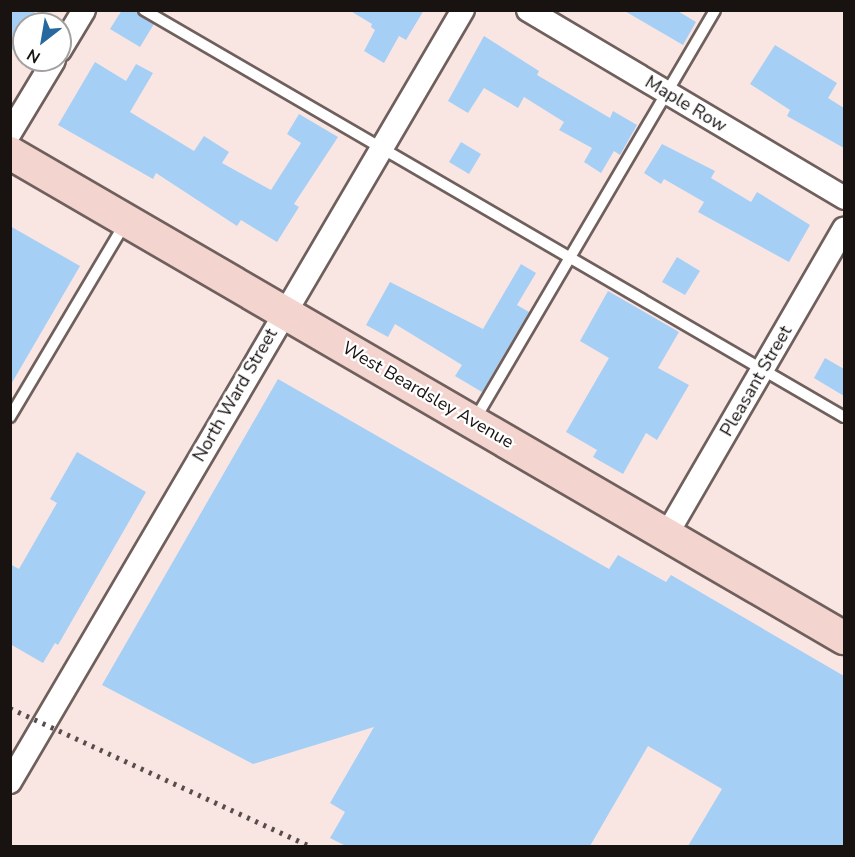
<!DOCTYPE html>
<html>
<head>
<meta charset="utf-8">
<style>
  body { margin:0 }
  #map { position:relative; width:855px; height:857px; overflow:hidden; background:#f9e6e3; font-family:"Nunito Sans",sans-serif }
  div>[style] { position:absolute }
  .building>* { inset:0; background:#a6cff5 }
  .roads { filter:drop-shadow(2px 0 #6f605d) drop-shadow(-2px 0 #6f605d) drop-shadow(0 2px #6f605d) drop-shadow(0 -2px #6f605d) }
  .lane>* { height:10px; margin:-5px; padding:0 5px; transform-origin:5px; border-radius:5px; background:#fff }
  .street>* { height:22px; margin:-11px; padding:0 11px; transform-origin:11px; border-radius:11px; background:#fff }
  .secondary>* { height:32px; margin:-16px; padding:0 16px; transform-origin:16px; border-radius:16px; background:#f4d4cf }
  .rail>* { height:4.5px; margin-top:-2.25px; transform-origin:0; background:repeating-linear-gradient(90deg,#564c4b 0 3px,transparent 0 9px) }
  span { translate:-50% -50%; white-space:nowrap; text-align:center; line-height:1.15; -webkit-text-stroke:4.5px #fff; paint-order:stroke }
  .street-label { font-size:18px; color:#181211 }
  .frame { position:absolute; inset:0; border:12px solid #181211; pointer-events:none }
  .north { position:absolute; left:12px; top:12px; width:60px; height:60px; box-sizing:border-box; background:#fff; border:2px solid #a3a0a0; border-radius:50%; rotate:211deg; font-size:16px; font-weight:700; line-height:24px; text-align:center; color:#181211 }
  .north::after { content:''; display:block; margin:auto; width:21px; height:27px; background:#27689e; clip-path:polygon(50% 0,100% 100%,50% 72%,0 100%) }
</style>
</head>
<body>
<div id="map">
  <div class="building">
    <div style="clip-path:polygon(10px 10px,36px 10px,28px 24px,24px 24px,10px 55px)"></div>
    <div style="clip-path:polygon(122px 10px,137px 10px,154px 24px,140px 47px,110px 29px)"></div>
    <div style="clip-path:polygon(349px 10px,424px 10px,406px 40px,399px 36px,384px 63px,364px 51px,375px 30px,371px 27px,372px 24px)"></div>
    <div style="clip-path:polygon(623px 10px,676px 10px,696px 22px,683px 45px)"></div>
    <div style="clip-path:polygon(484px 36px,539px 71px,537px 75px,610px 118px,613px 111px,637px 125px,620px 155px,614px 151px,601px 173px,584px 162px,592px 148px,559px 130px,564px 122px,524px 97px,518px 108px,484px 88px,468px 113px,448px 101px)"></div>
    <div style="clip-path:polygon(775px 45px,837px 83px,828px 98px,844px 108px,844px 148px,787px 116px,790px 110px,750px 84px)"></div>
    <div style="clip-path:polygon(95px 62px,126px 81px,136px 64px,153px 73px,130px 112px,194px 151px,204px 136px,229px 152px,222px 163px,271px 190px,301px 143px,287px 134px,299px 114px,338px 137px,294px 204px,299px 207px,277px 242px,241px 220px,237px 226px,156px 173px,153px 179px,58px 125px)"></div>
    <div style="clip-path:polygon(461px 142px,481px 154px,469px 174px,449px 162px)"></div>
    <div style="clip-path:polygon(662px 144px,715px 171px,711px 178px,751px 202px,757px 192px,810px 225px,789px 262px,698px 212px,704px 202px,664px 179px,661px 184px,644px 173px)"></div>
    <div style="clip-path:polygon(10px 226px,80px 266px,10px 386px)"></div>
    <div style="clip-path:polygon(677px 257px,700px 271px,685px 295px,662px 282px)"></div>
    <div style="clip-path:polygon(521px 264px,536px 273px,517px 305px,529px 312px,482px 392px,455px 376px,462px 365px,395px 324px,388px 337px,366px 325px,390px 282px,483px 329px)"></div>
    <div style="clip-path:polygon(608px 291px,679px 332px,658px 368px,689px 385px,657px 440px,646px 433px,623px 474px,593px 457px,597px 450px,566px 432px,609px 358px,580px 341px)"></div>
    <div style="clip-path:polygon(825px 358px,844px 369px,844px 396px,814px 378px)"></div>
    <div style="clip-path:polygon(278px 379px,609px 569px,618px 555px,666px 582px,671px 575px,844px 676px,844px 846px,688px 846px,722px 789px,648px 746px,590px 846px,346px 846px,330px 838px,345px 812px,330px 803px,374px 727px,253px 764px,102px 685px)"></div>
    <div style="clip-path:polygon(77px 452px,146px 492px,58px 645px,55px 643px,43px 663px,10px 644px,10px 564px,19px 569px,57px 503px,50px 499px)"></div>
  </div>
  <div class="roads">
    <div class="lane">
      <div style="left:144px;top:10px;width:810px;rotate:30.17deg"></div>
      <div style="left:10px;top:417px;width:226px;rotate:-59.3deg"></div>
      <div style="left:474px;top:421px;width:476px;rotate:-59.6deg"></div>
    </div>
    <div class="street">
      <div style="left:528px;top:10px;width:368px;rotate:30.7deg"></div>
      <div style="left:60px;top:50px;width:47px;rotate:-59deg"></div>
      <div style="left:10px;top:133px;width:85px;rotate:-58.9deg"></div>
      <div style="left:667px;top:534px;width:353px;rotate:-59.9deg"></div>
      <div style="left:10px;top:782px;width:895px;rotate:-59.6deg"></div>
    </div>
    <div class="secondary">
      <div style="left:10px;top:153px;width:965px;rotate:30.18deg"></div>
    </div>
  </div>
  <div class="rail">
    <div style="left:10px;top:708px;width:330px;rotate:24.7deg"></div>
  </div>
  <div class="street-label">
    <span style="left:686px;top:104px;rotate:31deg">Maple Row</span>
    <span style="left:756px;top:381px;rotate:-60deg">Pleasant Street</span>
    <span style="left:235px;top:395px;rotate:-60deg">North Ward Street</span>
    <span style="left:428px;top:395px;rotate:30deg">West Beardsley Avenue</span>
  </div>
  <div class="frame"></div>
  <div class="north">N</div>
</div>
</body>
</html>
